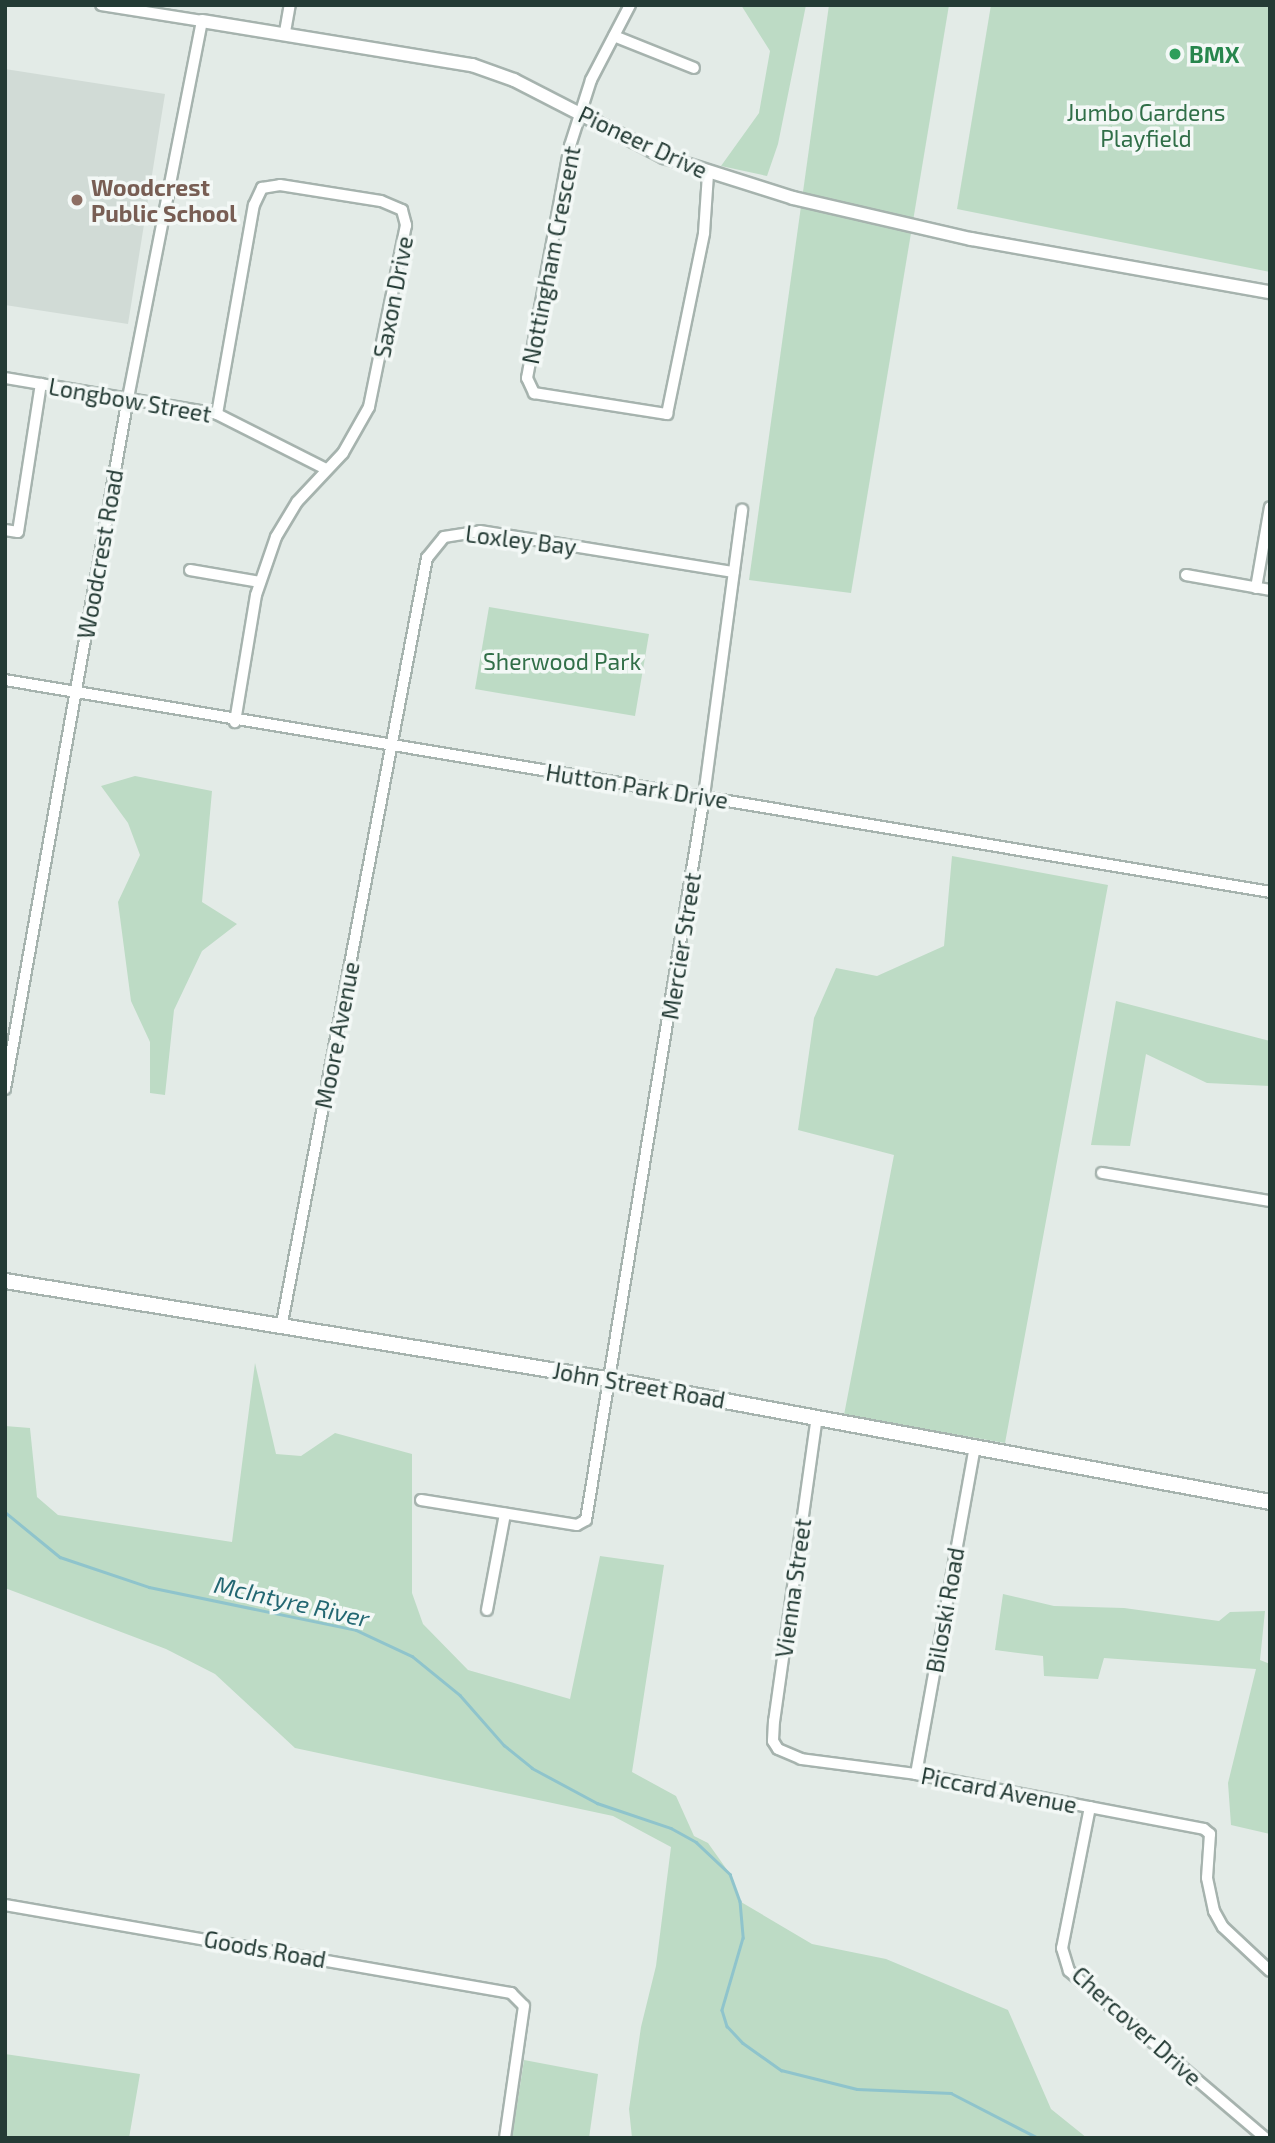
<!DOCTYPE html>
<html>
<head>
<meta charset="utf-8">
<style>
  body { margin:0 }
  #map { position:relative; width:1275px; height:2143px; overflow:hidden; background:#e3ebe7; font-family:"Exo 2",sans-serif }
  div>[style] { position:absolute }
  .built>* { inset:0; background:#d1dbd6 }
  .green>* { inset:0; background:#bddbc5 }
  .stream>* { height:2.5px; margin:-1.25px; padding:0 1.25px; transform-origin:1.25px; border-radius:1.25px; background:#8fc4cc }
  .roads { filter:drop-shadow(2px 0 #a6b3ae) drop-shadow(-2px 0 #a6b3ae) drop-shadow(0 2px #a6b3ae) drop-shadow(0 -2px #a6b3ae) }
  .minor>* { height:10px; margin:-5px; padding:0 5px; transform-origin:5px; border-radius:5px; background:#fff }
  .tertiary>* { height:12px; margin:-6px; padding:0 6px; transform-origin:6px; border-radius:6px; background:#fff }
  .secondary>* { height:14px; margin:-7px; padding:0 7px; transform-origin:7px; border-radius:7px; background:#fff }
  .dots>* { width:19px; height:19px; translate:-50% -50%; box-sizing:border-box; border:4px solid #f3f8f6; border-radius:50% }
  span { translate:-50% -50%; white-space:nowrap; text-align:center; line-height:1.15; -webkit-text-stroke:7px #f3f8f6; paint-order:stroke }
  .leisure-label { font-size:23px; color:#27864d; font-weight:700 }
  .left { translate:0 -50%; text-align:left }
  .park-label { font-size:23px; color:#316f48 }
  .street-label { font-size:23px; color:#243b35 }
  .education-label { font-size:23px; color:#785e54; font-weight:700 }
  .water-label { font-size:24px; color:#236772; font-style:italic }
  .frame { position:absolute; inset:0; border:7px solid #243b35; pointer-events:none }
</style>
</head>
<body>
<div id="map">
  <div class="built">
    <div style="clip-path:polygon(5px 69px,165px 94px,128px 324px,5px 305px)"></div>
  </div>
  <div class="green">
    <div style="clip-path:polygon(741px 5px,806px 5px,778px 144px,767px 176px,721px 166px,759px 113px,770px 51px)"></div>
    <div style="clip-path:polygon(829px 5px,949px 5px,851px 593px,749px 580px)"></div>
    <div style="clip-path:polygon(991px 5px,1270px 5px,1270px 272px,957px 209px)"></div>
    <div style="clip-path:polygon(489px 607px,649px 634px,635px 716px,475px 689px)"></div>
    <div style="clip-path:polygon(135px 776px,212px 791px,202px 902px,237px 924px,202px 951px,174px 1010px,165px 1095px,150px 1093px,150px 1042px,131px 1001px,118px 902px,140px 855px,128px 823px,101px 786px)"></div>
    <div style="clip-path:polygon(952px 856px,1108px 885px,1005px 1443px,844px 1415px,894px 1155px,798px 1130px,814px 1018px,836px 968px,877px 976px,944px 946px)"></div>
    <div style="clip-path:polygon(1116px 1001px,1270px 1041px,1270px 1086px,1207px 1083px,1146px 1054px,1130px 1146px,1091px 1145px)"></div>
    <div style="clip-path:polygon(255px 1363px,276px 1454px,301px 1456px,335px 1433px,412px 1454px,412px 1593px,423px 1624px,468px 1670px,570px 1699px,600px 1556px,664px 1565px,632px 1772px,676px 1796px,694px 1836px,708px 1843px,730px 1874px,741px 1902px,812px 1944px,886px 1959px,1008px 2010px,1051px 2109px,1087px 2138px,632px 2138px,629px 2109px,641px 2027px,656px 1966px,671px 1847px,613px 1816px,295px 1748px,215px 1674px,166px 1649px,5px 1588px,5px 1426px,30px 1428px,37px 1497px,58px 1515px,232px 1542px)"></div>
    <div style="clip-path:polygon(1003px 1594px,1054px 1606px,1124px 1608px,1219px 1621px,1230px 1612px,1265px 1611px,1260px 1660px,1270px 1664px,1270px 1834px,1231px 1825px,1228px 1783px,1256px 1669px,1104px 1658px,1098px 1679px,1044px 1676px,1043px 1656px,995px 1650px)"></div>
    <div style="clip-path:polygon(5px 2054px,140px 2074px,129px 2138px,5px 2138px)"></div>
    <div style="clip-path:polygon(524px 2060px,598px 2074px,589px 2138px,512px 2138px)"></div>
  </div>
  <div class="stream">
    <div style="left:5px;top:1512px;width:71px;rotate:39.3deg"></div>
    <div style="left:60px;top:1557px;width:94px;rotate:18.6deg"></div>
    <div style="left:149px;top:1587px;width:211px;rotate:11.7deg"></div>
    <div style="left:356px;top:1630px;width:62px;rotate:24.9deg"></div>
    <div style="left:412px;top:1656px;width:62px;rotate:39.1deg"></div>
    <div style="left:460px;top:1695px;width:67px;rotate:48.7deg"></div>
    <div style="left:504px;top:1745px;width:36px;rotate:39deg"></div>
    <div style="left:532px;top:1768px;width:74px;rotate:28.3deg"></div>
    <div style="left:597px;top:1803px;width:78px;rotate:18.7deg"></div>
    <div style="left:671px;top:1828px;width:29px;rotate:29deg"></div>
    <div style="left:696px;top:1842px;width:47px;rotate:43.3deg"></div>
    <div style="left:730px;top:1874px;width:29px;rotate:70deg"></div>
    <div style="left:740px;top:1901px;width:37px;rotate:85deg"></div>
    <div style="left:743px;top:1938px;width:75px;rotate:106.3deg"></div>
    <div style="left:722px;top:2010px;width:17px;rotate:73deg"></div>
    <div style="left:727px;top:2026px;width:23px;rotate:47deg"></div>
    <div style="left:743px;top:2043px;width:47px;rotate:35.4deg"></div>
    <div style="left:781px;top:2070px;width:78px;rotate:14deg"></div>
    <div style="left:857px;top:2089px;width:94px;rotate:2.4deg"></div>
    <div style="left:951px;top:2093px;width:98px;rotate:27.3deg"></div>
  </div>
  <div class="roads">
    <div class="minor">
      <div style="left:630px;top:5px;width:85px;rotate:117.5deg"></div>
      <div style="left:591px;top:80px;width:69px;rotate:107.7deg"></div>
      <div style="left:570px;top:146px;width:236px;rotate:100.5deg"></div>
      <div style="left:527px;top:378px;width:17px;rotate:65deg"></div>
      <div style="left:534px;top:393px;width:135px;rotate:9deg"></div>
      <div style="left:667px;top:414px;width:185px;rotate:-78.4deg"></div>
      <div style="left:704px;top:233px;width:59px;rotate:-86.1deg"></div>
      <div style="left:285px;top:32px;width:27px;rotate:-80deg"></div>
      <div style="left:614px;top:36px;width:86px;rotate:21.8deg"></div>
      <div style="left:5px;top:378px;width:215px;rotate:9.6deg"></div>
      <div style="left:217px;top:414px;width:122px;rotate:26.8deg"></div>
      <div style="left:217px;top:414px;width:212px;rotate:-80deg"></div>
      <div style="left:254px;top:205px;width:19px;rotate:-65deg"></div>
      <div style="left:262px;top:188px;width:18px;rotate:-9deg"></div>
      <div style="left:280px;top:185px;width:102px;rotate:9deg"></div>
      <div style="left:381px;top:201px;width:23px;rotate:23deg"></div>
      <div style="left:402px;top:210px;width:16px;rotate:75deg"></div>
      <div style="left:406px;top:225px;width:186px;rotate:101.5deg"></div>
      <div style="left:369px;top:407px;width:53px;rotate:119.5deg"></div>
      <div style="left:343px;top:453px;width:67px;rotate:133.2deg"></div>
      <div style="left:297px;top:502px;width:41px;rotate:121deg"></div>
      <div style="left:276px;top:537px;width:61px;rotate:109deg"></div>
      <div style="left:256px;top:595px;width:129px;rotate:99.4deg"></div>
      <div style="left:5px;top:530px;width:13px;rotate:9deg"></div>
      <div style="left:18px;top:532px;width:150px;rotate:-81.2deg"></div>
      <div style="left:190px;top:570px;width:71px;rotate:9.7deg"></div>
      <div style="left:1186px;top:575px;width:85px;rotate:10.1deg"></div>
      <div style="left:1256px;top:588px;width:82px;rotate:-80.2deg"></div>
      <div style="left:5px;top:680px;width:1283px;rotate:9.51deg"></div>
      <div style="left:5px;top:1089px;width:702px;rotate:-79.91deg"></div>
      <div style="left:128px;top:398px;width:384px;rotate:-78.9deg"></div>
      <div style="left:202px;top:21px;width:102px;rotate:-171deg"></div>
      <div style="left:1102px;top:1173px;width:170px;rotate:9.5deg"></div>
      <div style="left:282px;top:1323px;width:779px;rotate:-79.27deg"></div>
      <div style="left:427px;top:558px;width:27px;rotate:-51deg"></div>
      <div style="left:444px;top:537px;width:36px;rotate:-9deg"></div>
      <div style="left:480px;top:531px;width:257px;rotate:9.2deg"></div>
      <div style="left:817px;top:1416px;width:308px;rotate:98deg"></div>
      <div style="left:774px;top:1721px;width:20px;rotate:93deg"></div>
      <div style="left:773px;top:1741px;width:9px;rotate:58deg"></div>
      <div style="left:778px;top:1749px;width:25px;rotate:23deg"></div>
      <div style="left:801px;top:1759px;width:116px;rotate:7.4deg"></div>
      <div style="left:916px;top:1774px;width:293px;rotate:10.8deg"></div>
      <div style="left:1204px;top:1829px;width:8px;rotate:40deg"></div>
      <div style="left:1210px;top:1834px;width:44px;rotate:93.9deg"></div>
      <div style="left:1207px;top:1878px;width:34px;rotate:78deg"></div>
      <div style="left:1214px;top:1911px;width:18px;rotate:61deg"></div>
      <div style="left:1223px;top:1927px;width:64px;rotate:43.1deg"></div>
      <div style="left:421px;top:1500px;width:158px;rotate:9.1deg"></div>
      <div style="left:577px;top:1525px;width:10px;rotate:-29deg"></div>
      <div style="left:586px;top:1520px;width:734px;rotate:-80.74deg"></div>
      <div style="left:704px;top:796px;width:289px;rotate:-82.4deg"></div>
      <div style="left:487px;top:1610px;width:98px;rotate:-79.4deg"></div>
      <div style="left:916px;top:1774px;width:333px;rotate:-79.8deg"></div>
      <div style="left:1090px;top:1807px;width:144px;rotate:101.2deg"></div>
      <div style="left:1062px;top:1948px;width:24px;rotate:73deg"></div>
      <div style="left:1069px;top:1971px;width:257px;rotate:40.4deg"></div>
      <div style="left:5px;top:1905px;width:514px;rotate:9.87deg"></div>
      <div style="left:511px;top:1993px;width:18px;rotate:45deg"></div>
      <div style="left:524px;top:2006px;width:133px;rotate:98.2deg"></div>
    </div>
    <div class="tertiary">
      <div style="left:202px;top:21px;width:274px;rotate:9.3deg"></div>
      <div style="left:472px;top:65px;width:45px;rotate:19.7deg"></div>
      <div style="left:514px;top:80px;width:169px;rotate:27.2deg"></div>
      <div style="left:664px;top:157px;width:135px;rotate:17.6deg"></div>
      <div style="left:793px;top:198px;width:183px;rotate:13deg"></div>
      <div style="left:971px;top:239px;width:304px;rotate:10.1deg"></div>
    </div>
    <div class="secondary">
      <div style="left:5px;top:1281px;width:615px;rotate:9.26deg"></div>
      <div style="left:612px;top:1380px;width:669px;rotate:10.5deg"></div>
    </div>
  </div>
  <div class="dots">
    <div style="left:1175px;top:54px;background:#2e9e5b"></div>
    <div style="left:77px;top:200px;background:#8d6e63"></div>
  </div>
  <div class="leisure-label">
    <span class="left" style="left:1189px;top:54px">BMX</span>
  </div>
  <div class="park-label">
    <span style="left:1146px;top:125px">Jumbo Gardens<br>Playfield</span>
    <span style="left:562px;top:661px">Sherwood Park</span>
  </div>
  <div class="street-label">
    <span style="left:643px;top:142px;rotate:25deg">Pioneer Drive</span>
    <span style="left:551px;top:255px;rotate:-79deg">Nottingham Crescent</span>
    <span style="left:393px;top:297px;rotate:-79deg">Saxon Drive</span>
    <span style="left:130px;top:400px;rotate:10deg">Longbow Street</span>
    <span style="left:521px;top:540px;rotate:7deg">Loxley Bay</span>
    <span style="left:100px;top:554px;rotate:-80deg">Woodcrest Road</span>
    <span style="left:637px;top:786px;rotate:9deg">Hutton Park Drive</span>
    <span style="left:681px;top:946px;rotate:-81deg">Mercier Street</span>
    <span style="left:337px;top:1035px;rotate:-79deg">Moore Avenue</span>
    <span style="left:639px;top:1385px;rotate:10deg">John Street Road</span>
    <span style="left:793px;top:1588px;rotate:-82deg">Vienna Street</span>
    <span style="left:945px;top:1610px;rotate:-80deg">Biloski Road</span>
    <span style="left:999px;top:1790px;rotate:11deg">Piccard Avenue</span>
    <span style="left:265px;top:1949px;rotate:10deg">Goods Road</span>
    <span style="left:1137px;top:2026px;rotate:42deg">Chercover Drive</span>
  </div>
  <div class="education-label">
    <span class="left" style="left:91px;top:200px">Woodcrest<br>Public School</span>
  </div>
  <div class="water-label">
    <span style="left:292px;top:1601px;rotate:13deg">McIntyre River</span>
  </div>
  <div class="frame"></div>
</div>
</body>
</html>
